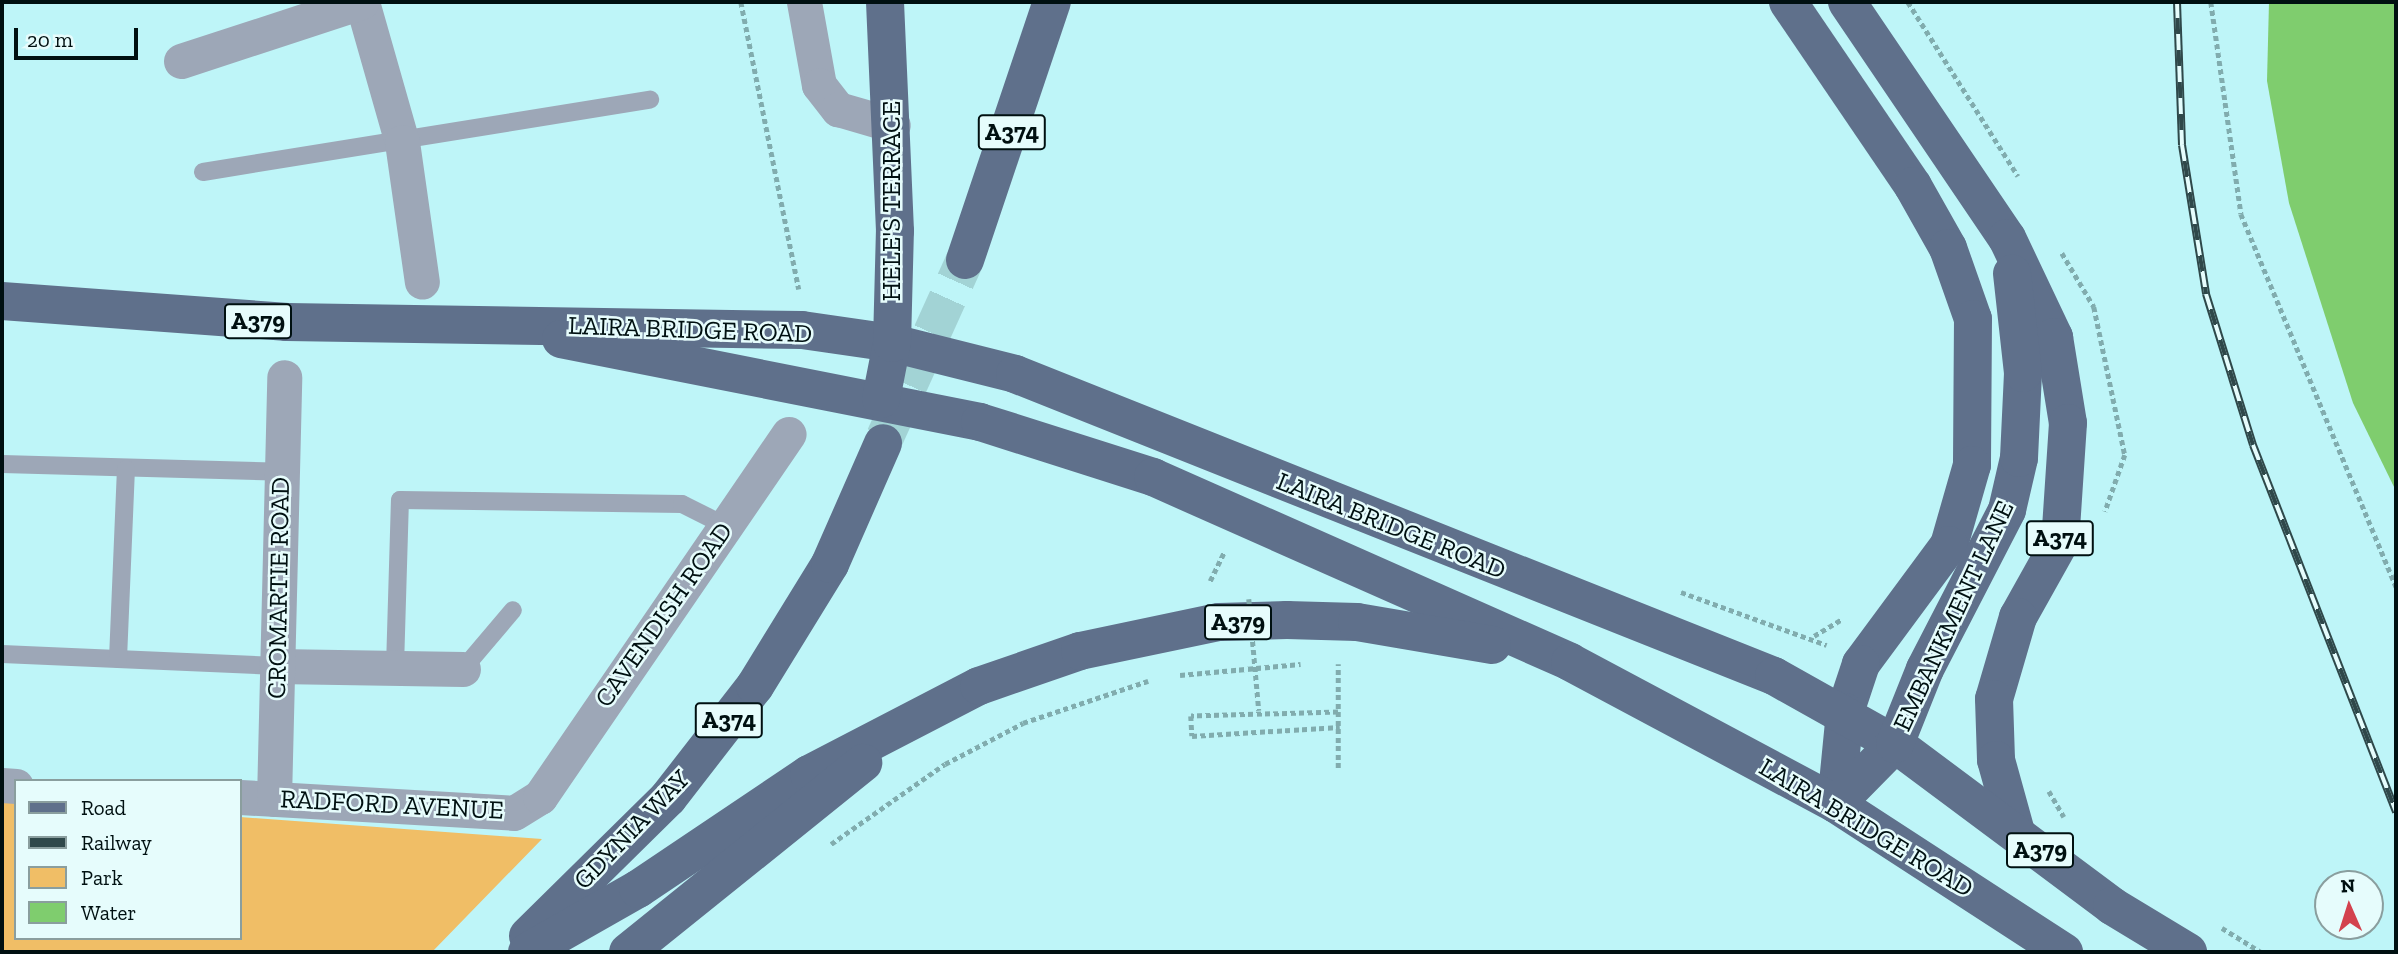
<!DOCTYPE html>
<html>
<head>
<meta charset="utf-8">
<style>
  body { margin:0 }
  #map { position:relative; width:2398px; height:954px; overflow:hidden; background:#bef5f8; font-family:"Zilla Slab",serif }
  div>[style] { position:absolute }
  .green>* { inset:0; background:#f0be66 }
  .water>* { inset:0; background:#7fcd6e }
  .primary-tunnel>* { height:38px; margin-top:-19px; transform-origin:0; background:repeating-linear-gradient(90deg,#a2d3d5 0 38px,transparent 0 57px) }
  .path>* { height:4.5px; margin-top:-2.25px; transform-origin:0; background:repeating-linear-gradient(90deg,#81acae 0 5px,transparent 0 8.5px) }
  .lane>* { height:18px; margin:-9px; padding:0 9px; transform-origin:9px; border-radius:9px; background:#9da7b7 }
  .street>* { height:35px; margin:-17.5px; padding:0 17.5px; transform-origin:17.5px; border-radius:17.5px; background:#9da7b7 }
  .primary>* { height:38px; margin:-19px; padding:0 19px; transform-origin:19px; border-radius:19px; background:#5f708b }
  .rail>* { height:8px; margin-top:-4px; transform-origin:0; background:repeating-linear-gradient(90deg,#e6fcfc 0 16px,#2f484a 0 32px); box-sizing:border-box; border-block:2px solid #2f484a }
  .path-bridge>* { height:4.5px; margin-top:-2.25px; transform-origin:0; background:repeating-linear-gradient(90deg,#81acae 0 5px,transparent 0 8.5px) }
  span { translate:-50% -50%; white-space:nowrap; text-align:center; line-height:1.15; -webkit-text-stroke:5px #e6fcfc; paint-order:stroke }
  .shield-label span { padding:2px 5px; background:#e6fcfc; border:2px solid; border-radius:5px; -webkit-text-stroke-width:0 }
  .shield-label { font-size:24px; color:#001011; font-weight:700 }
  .street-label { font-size:26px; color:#001011 }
  .frame { position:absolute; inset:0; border:4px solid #001011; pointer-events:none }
  .legend { position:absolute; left:14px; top:779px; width:228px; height:161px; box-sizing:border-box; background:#e6fcfc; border:2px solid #8a9e9e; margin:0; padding:9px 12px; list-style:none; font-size:21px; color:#001011 }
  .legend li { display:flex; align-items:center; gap:14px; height:35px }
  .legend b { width:35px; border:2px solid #8a9e9e }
  .north { position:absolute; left:2314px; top:870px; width:70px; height:70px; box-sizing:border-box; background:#e6fcfc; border:2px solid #8a9e9e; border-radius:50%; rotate:357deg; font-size:19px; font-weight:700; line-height:28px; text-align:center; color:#001011 }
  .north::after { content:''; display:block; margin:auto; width:24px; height:32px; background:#d3424e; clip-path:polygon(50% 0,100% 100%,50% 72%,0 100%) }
  .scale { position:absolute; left:14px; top:28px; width:124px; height:32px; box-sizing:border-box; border:4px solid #001011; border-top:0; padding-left:9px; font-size:21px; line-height:24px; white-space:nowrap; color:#001011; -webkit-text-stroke:5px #e6fcfc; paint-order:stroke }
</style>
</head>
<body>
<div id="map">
  <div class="green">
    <div style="clip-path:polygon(2px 799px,16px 800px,16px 938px,240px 938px,240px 817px,542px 839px,432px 952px,2px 952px)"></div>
  </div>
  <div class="water">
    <div style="clip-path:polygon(2269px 2px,2396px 2px,2396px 491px,2353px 403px,2289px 203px,2267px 81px)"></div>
  </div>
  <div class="primary-tunnel">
    <div style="left:885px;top:437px;width:194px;rotate:-65.7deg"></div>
  </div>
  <div class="path">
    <div style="left:741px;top:2px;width:293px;rotate:78.6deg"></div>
    <div style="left:1908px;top:2px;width:206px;rotate:57.7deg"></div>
    <div style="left:2211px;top:2px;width:214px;rotate:81.9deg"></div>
    <div style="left:2241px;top:214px;width:404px;rotate:67.4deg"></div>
    <div style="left:2062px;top:253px;width:63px;rotate:59.3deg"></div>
    <div style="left:2094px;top:307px;width:151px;rotate:78.2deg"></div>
    <div style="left:2125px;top:455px;width:60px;rotate:109.3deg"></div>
    <div style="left:1210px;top:581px;width:32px;rotate:-64deg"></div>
    <div style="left:1681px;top:592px;width:155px;rotate:20deg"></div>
    <div style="left:1814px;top:636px;width:33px;rotate:-31deg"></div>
    <div style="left:1180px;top:675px;width:121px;rotate:-5.2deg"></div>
    <div style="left:1338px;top:712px;width:147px;rotate:178.4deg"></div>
    <div style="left:1191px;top:716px;width:20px;rotate:87deg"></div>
    <div style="left:1192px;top:736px;width:148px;rotate:-3.5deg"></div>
    <div style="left:1338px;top:768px;width:104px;rotate:-90deg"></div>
    <div style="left:2049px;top:791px;width:30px;rotate:60deg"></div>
    <div style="left:831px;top:844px;width:139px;rotate:-35.1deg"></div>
    <div style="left:945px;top:764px;width:88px;rotate:-27.7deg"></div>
    <div style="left:1023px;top:723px;width:132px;rotate:-18.6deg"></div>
    <div style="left:2222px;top:928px;width:46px;rotate:31.6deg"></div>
  </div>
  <div class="lane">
    <div style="left:203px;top:172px;width:453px;rotate:-9.2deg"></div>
    <div style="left:2px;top:464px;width:280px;rotate:1.6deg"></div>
    <div style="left:2px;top:654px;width:274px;rotate:2.5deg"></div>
    <div style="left:118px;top:659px;width:190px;rotate:-87.6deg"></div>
    <div style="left:395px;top:667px;width:167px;rotate:-88.3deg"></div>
    <div style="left:400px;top:500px;width:282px;rotate:0.8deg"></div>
    <div style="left:682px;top:504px;width:49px;rotate:26.6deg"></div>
    <div style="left:463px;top:669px;width:77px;rotate:-49.7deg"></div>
  </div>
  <div class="street">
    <div style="left:362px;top:2px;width:146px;rotate:74.1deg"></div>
    <div style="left:402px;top:142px;width:141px;rotate:81.9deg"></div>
    <div style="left:804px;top:2px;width:84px;rotate:79.8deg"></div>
    <div style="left:819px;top:85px;width:31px;rotate:52deg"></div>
    <div style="left:838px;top:109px;width:57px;rotate:16.2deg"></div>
    <div style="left:181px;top:61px;width:190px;rotate:-18.1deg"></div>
    <div style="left:276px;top:666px;width:187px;rotate:0.9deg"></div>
    <div style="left:2px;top:785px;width:14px;rotate:4deg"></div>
    <div style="left:240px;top:797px;width:274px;rotate:3.3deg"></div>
    <div style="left:514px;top:813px;width:31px;rotate:-32deg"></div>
    <div style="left:540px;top:797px;width:440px;rotate:-55.6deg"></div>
    <div style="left:274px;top:799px;width:422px;rotate:-88.6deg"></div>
  </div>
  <div class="primary">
    <div style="left:1788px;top:2px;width:222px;rotate:55.8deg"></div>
    <div style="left:1913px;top:186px;width:71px;rotate:60.6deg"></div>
    <div style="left:1948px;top:248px;width:75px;rotate:70.6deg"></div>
    <div style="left:1973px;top:319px;width:146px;rotate:90.4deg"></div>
    <div style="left:1972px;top:465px;width:83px;rotate:106deg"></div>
    <div style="left:1949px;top:545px;width:148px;rotate:126.5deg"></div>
    <div style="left:1861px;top:664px;width:51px;rotate:108.4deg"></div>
    <div style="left:1845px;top:712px;width:92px;rotate:95.6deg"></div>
    <div style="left:1847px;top:2px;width:285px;rotate:55.9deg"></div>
    <div style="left:2007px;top:238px;width:110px;rotate:64.6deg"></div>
    <div style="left:2054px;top:337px;width:87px;rotate:80.8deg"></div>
    <div style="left:2068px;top:423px;width:119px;rotate:93.8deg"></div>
    <div style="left:2060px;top:542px;width:86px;rotate:119.2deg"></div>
    <div style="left:2018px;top:617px;width:85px;rotate:106.3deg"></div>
    <div style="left:1994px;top:699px;width:61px;rotate:88.1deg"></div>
    <div style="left:1996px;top:760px;width:75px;rotate:74.5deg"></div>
    <div style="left:965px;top:260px;width:272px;rotate:-71.4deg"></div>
    <div style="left:2px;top:301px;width:286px;rotate:4.2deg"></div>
    <div style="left:287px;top:322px;width:515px;rotate:0.89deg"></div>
    <div style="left:802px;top:330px;width:91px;rotate:8.2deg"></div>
    <div style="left:892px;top:343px;width:127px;rotate:14.1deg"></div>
    <div style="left:1015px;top:374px;width:817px;rotate:21.7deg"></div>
    <div style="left:1774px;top:676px;width:139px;rotate:29.3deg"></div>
    <div style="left:1895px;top:744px;width:271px;rotate:36.7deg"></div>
    <div style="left:2112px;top:906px;width:89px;rotate:31.2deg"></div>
    <div style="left:561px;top:339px;width:427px;rotate:11.2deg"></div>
    <div style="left:980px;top:422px;width:182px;rotate:17.6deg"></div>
    <div style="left:1153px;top:477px;width:456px;rotate:23.9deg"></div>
    <div style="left:1570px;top:662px;width:302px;rotate:28.1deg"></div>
    <div style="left:1836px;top:804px;width:272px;rotate:33deg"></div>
    <div style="left:881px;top:399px;width:57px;rotate:-78.9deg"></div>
    <div style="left:892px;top:343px;width:112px;rotate:-88.5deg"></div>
    <div style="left:895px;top:231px;width:229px;rotate:-92.5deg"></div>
    <div style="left:1836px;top:804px;width:84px;rotate:-45.5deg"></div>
    <div style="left:1895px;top:744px;width:81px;rotate:-68.2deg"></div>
    <div style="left:1925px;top:669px;width:179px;rotate:-62.7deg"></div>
    <div style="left:2007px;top:510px;width:53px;rotate:-77deg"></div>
    <div style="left:2019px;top:458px;width:85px;rotate:-87.3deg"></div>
    <div style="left:2023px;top:373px;width:100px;rotate:-96.3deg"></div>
    <div style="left:528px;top:936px;width:197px;rotate:-44.6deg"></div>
    <div style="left:668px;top:798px;width:142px;rotate:-52.2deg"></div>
    <div style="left:755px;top:686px;width:143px;rotate:-58.4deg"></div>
    <div style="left:830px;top:564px;width:132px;rotate:-66.3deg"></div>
    <div style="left:527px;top:952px;width:128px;rotate:-29.6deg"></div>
    <div style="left:638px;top:889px;width:206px;rotate:-33.9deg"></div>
    <div style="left:809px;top:774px;width:191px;rotate:-27.4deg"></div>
    <div style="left:979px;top:686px;width:107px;rotate:-19.1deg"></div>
    <div style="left:1080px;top:651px;width:142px;rotate:-11.8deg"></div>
    <div style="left:1219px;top:622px;width:68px;rotate:-1.7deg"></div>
    <div style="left:1287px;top:620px;width:70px;rotate:1.6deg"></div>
    <div style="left:1357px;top:622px;width:137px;rotate:9.7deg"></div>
    <div style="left:628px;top:952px;width:302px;rotate:-38.8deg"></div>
  </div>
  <div class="rail">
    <div style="left:2177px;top:2px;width:143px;rotate:88deg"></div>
    <div style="left:2182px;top:145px;width:151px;rotate:80.8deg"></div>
    <div style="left:2206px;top:294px;width:158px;rotate:72.7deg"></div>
    <div style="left:2253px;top:445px;width:394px;rotate:68.7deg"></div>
  </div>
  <div class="path-bridge">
    <div style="left:1249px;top:599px;width:112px;rotate:84.9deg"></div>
  </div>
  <div class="shield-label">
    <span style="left:1012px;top:132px">A374</span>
    <span style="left:258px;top:321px">A379</span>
    <span style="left:2060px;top:538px">A374</span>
    <span style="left:1238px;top:622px">A379</span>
    <span style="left:729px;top:720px">A374</span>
    <span style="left:2040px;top:850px">A379</span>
  </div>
  <div class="street-label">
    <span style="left:892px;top:201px;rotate:-90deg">HELE'S TERRACE</span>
    <span style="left:690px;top:330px;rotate:2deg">LAIRA BRIDGE ROAD</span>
    <span style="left:1391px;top:526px;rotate:22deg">LAIRA BRIDGE ROAD</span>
    <span style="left:279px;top:588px;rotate:-89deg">CROMARTIE ROAD</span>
    <span style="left:664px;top:615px;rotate:-55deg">CAVENDISH ROAD</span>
    <span style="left:1954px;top:616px;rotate:-65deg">EMBANKMENT LANE</span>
    <span style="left:392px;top:805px;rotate:3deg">RADFORD AVENUE</span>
    <span style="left:1866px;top:828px;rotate:31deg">LAIRA BRIDGE ROAD</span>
    <span style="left:632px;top:830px;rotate:-46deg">GDYNIA WAY</span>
  </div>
  <div class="frame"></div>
  <ul class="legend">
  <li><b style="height:9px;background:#5f708b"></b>Road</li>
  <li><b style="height:9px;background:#2f484a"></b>Railway</li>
  <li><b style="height:19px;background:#f0be66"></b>Park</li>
  <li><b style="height:19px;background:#7fcd6e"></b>Water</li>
  </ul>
  <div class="north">N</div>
  <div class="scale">20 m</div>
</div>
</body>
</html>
